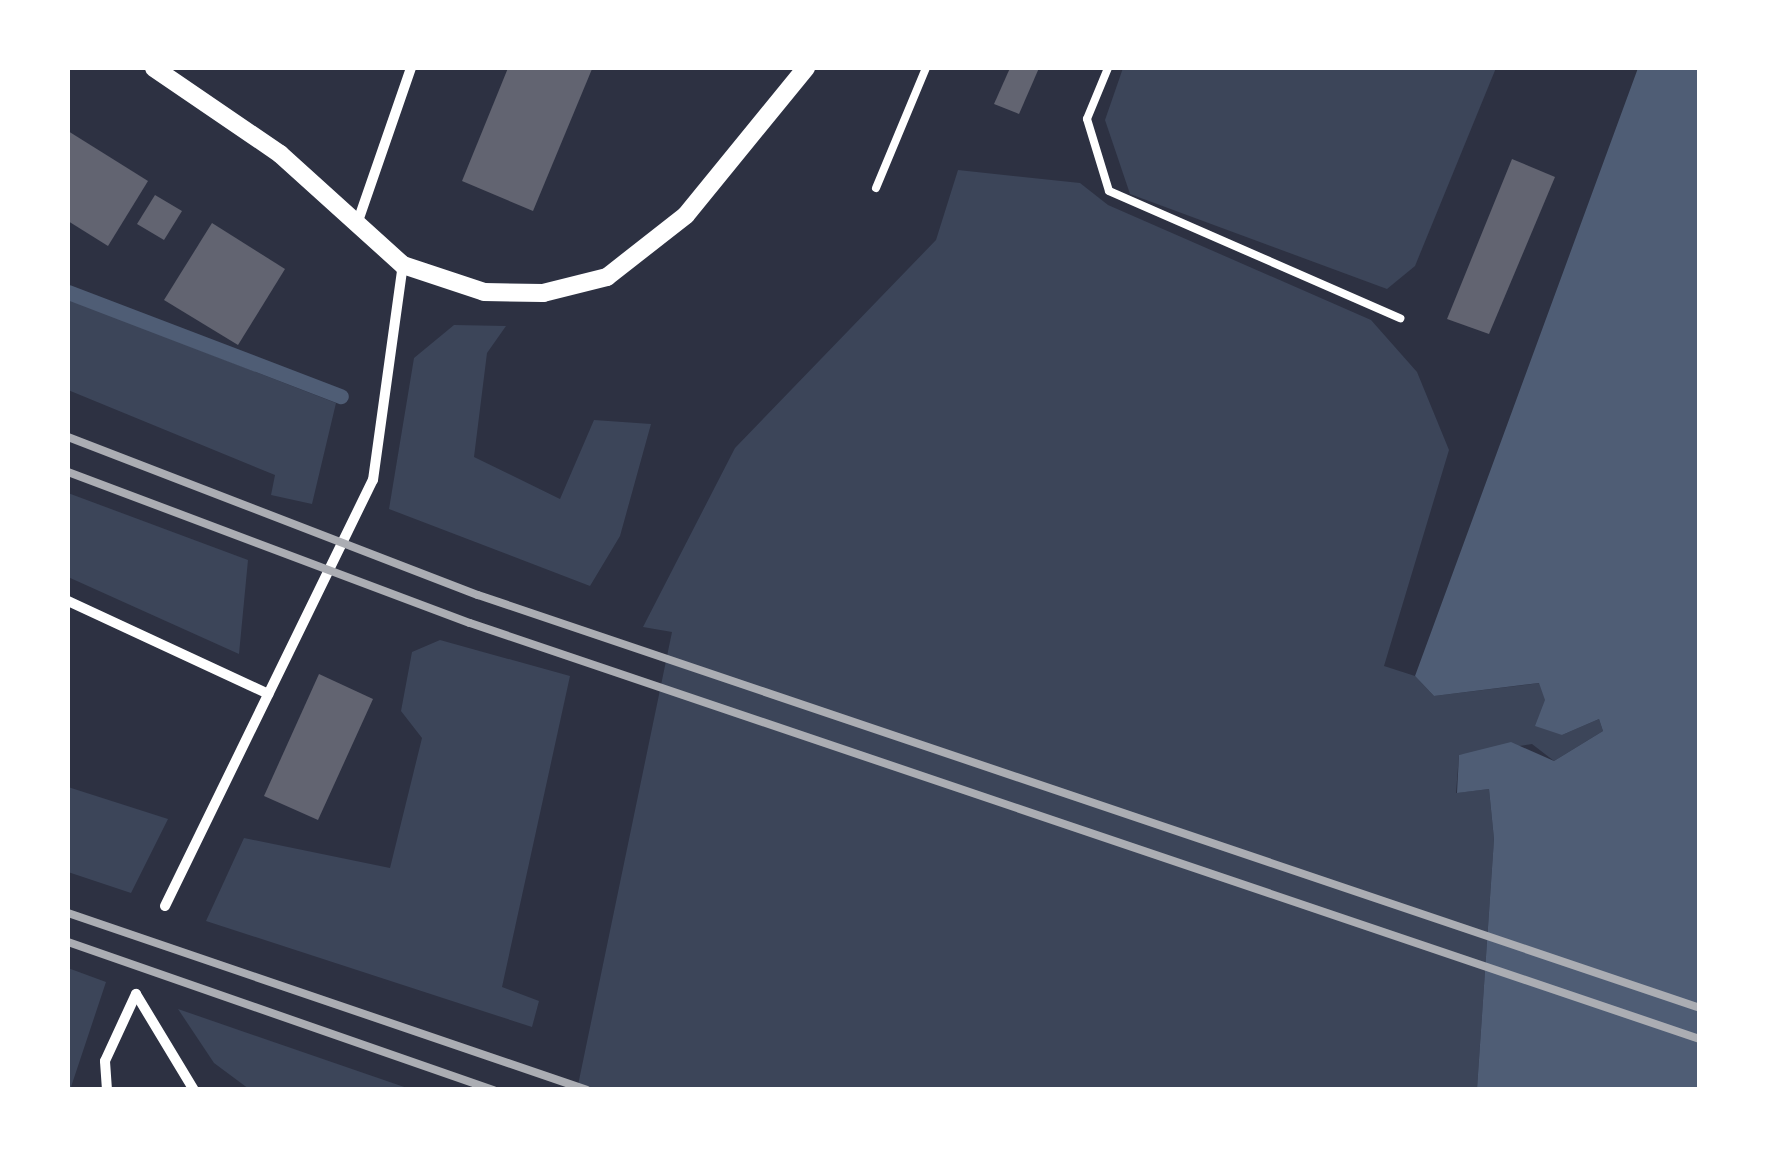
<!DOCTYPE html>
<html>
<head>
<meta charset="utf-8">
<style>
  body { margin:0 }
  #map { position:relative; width:1767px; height:1157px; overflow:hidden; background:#2d3142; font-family:Signika,sans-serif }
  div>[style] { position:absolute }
  .green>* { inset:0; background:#3c4559 }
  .water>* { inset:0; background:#4f5d75 }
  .stream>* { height:15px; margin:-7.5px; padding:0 7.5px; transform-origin:7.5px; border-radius:7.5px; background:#4f5d75 }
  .building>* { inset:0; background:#626471 }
  .service>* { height:8px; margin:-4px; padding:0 4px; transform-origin:4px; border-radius:4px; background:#fff }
  .minor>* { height:10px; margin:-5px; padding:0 5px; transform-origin:5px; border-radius:5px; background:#fff }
  .tertiary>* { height:18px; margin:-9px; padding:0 9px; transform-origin:9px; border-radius:9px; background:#fff }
  .rail>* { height:8px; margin:-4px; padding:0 4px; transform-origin:4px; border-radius:4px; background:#abadb3 }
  span { translate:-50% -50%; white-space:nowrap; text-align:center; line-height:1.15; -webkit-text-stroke:8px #fff; paint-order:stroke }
  .frame { position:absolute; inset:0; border:70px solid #fff; pointer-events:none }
</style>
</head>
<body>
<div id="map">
  <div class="green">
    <div style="clip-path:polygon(1123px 68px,1496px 68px,1415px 266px,1387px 289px,1130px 194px,1105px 120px)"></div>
    <div style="clip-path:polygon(958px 170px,1080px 183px,1108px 205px,1371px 320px,1417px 372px,1449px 450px,1384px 666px,1415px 676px,1434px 696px,1540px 683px,1562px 735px,1599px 719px,1603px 731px,1554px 761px,1532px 744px,1459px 755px,1456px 793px,1489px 789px,1494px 839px,1477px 1089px,577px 1090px,672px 632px,643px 627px,735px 448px,936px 240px)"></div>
    <div style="clip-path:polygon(68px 299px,336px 403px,312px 504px,271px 495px,275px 475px,68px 390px)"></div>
    <div style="clip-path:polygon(454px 325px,506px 326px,487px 353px,474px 457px,560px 499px,594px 420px,651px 424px,620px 536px,590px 586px,389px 509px,414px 358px)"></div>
    <div style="clip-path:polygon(68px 493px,248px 560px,239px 654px,68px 577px)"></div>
    <div style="clip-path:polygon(440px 640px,570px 676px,502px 987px,539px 1001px,532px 1027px,206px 921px,244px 838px,390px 868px,422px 738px,401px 711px,412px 652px)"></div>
    <div style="clip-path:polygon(68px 787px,168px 819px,131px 893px,68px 872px)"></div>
    <div style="clip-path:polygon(68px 968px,106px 982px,70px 1090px,68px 1089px)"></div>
    <div style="clip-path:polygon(178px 1009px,410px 1089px,249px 1089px,214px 1063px)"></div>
  </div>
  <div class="water">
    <div style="clip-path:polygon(1638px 68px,1699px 68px,1699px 1089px,1477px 1089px,1494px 839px,1489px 789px,1457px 793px,1459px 755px,1511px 742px,1554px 761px,1603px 731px,1599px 719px,1562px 735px,1535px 726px,1545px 700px,1539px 683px,1434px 696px,1415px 676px)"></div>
  </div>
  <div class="stream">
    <div style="left:68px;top:292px;width:292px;rotate:20.9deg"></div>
  </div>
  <div class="building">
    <div style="clip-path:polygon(508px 68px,592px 69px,533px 211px,462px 181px)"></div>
    <div style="clip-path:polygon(1010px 68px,1039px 68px,1019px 114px,994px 104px)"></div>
    <div style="clip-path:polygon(68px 131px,148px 181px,108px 246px,68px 221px)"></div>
    <div style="clip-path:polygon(1512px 159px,1555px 177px,1489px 334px,1447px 319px)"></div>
    <div style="clip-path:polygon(155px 195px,182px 211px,164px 240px,137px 224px)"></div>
    <div style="clip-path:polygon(212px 223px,285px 269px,238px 345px,164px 300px)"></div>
    <div style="clip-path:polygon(319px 674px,373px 699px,318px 820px,264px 796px)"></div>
  </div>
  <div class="service">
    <div style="left:1108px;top:68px;width:55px;rotate:112.4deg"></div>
    <div style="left:1087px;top:119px;width:75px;rotate:73deg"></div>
    <div style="left:1109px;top:191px;width:318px;rotate:23.6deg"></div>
    <div style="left:876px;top:188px;width:130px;rotate:-67.4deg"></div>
  </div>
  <div class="minor">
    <div style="left:358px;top:221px;width:162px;rotate:-70.9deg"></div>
    <div style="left:68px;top:601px;width:221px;rotate:24.9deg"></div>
    <div style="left:165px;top:906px;width:474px;rotate:-64deg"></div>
    <div style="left:373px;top:480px;width:217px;rotate:-82.1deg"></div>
    <div style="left:136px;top:994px;width:112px;rotate:58.9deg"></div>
    <div style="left:107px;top:1090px;width:29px;rotate:-94deg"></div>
    <div style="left:105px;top:1061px;width:74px;rotate:-65.2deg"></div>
  </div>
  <div class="tertiary">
    <div style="left:154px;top:68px;width:153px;rotate:34.3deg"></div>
    <div style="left:280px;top:154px;width:166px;rotate:42.1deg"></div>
    <div style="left:403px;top:265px;width:85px;rotate:18.4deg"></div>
    <div style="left:484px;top:292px;width:59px;rotate:1deg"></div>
    <div style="left:543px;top:293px;width:66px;rotate:-14deg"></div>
    <div style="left:607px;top:277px;width:100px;rotate:-38.1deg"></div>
    <div style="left:686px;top:215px;width:190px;rotate:-50.8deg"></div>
  </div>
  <div class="rail">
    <div style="left:68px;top:437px;width:439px;rotate:21.1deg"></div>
    <div style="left:478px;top:595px;width:1290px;rotate:18.67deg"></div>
    <div style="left:68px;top:472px;width:429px;rotate:20.6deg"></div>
    <div style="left:470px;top:623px;width:1298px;rotate:18.69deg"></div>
    <div style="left:68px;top:913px;width:548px;rotate:18.83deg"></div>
    <div style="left:68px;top:942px;width:451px;rotate:19.2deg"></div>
  </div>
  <div class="frame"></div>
</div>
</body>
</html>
